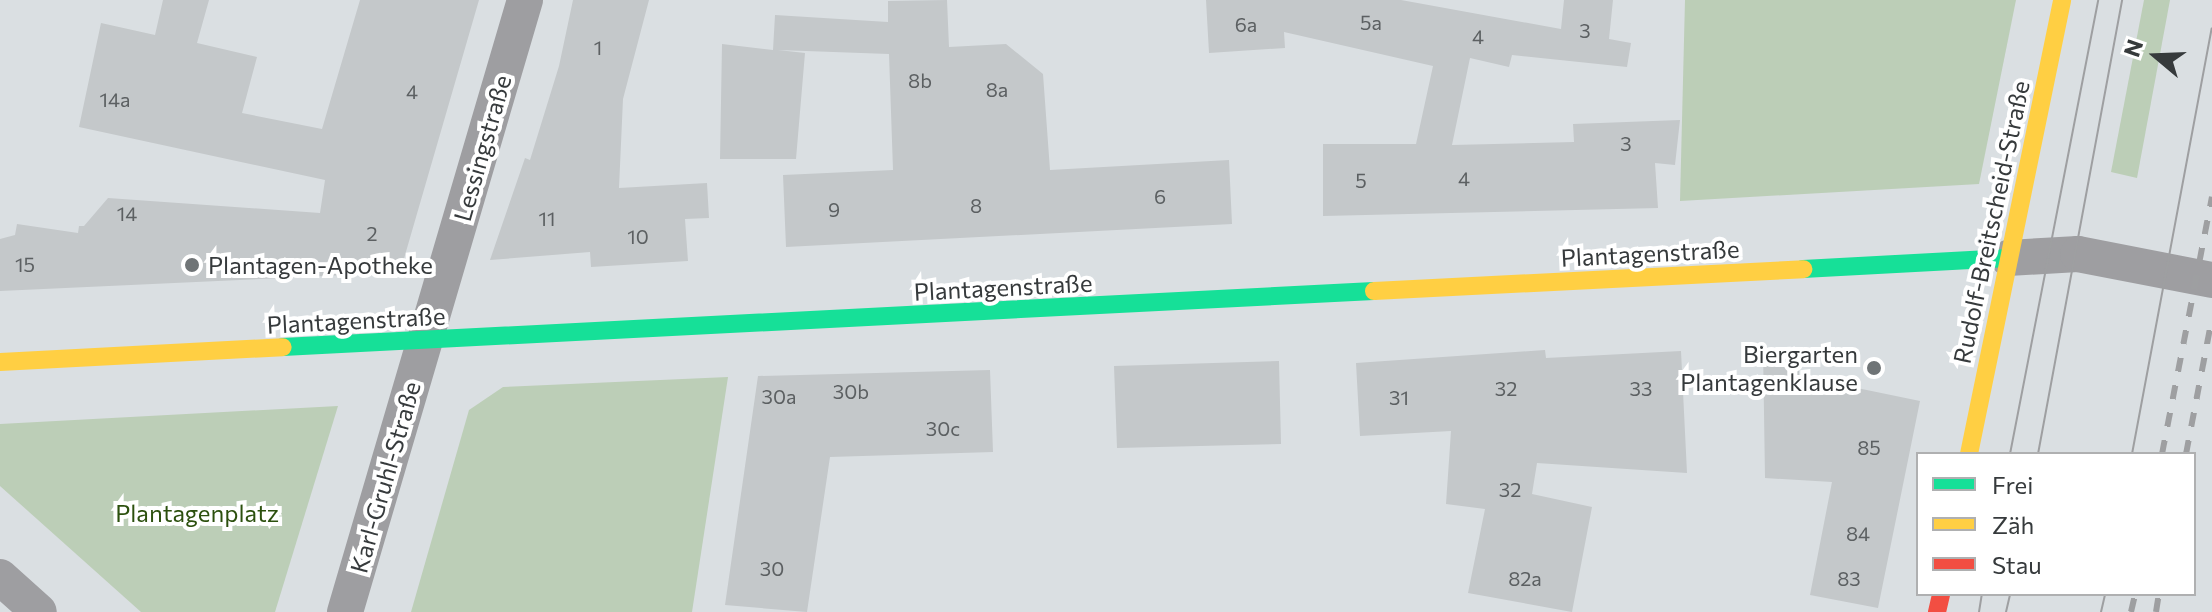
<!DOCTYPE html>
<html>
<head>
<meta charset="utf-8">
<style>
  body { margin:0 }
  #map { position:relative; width:2212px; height:612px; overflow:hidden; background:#dadfe2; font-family:Commissioner,sans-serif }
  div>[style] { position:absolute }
  .green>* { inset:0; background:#bcceb7 }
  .building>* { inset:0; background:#c4c8ca }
  .street>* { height:36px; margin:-18px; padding:0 18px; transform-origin:18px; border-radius:18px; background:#9e9ea1 }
  .fast>* { height:18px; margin:-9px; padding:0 9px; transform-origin:9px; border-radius:9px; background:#16e098 }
  .slow>* { height:18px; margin:-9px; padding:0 9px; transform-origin:9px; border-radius:9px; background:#ffcf43 }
  .jam>* { height:18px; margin:-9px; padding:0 9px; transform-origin:9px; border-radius:9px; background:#f24e42 }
  .tram>* { height:2px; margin:-1px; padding:0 1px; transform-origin:1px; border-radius:1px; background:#9e9fa1 }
  .rail>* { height:6px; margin-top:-3px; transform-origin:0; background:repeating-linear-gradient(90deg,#9e9fa1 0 14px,transparent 0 28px) }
  .dots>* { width:22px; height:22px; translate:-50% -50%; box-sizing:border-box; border:4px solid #fff; border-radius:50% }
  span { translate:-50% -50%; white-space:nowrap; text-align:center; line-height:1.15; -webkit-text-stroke:8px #fff; paint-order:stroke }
  .number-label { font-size:20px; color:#5c6062 }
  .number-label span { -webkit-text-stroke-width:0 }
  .street-label { font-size:24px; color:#363a3c }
  .poi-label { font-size:24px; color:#363a3c }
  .left { translate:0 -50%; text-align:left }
  .right { translate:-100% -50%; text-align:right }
  .park-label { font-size:24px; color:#2c500e }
  .legend { position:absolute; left:1916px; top:452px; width:280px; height:144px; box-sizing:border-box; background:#fff; border:2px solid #afb0b1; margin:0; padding:10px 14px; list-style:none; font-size:24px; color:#363a3c }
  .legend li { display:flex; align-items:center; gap:16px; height:40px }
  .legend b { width:40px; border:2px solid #afb0b1 }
  .north { position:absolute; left:2116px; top:16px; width:80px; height:80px; -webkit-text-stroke:6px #fff; paint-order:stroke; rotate:289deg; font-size:22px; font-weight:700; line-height:32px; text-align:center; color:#363a3c }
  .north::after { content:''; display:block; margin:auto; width:28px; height:36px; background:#363a3c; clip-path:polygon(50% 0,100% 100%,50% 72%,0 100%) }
</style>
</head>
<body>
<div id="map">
  <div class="green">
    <div style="clip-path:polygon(1685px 0,2016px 0,1979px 184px,1680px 201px)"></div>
    <div style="clip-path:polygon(2144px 0,2170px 0,2137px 178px,2111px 172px)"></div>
    <div style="clip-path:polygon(728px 377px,692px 612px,411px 612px,469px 410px,503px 387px)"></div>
    <div style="clip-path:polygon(338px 406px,275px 612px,141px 612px,0 486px,0 424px)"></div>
  </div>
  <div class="building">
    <div style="clip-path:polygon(163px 0,209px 0,197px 43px,257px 57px,242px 113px,322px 129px,360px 0,479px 0,403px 262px,391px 273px,0 291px,0 239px,15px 235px,17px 224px,78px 233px,79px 226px,84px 226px,108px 198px,320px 213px,325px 180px,79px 127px,101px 23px,155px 35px)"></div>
    <div style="clip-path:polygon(573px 0,649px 0,623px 99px,619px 188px,707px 183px,709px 218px,685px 219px,688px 261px,591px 267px,590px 252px,490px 260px,525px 158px,530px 160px,559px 66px)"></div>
    <div style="clip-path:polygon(947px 0,949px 47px,1006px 44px,1043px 74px,1050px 170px,1229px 160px,1232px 224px,786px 247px,783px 175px,893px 170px,889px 54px,778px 50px,805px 53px,796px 159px,720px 159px,722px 44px,773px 50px,775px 15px,888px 22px,888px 1px)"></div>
    <div style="clip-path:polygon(1206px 0,1401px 0,1561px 29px,1564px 0,1613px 0,1609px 39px,1631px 43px,1627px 67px,1512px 55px,1509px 67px,1470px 58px,1452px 145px,1574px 142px,1573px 124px,1680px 120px,1675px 165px,1655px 163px,1658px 208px,1323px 216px,1323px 144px,1416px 144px,1433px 66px,1284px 32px,1285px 48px,1209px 53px)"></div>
    <div style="clip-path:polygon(1763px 348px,1799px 348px,1799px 376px,1920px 401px,1878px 608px,1810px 595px,1832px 482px,1765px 478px)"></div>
    <div style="clip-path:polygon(1545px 350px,1546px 358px,1681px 351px,1687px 473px,1537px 463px,1532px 494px,1592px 507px,1572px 612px,1468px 593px,1485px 509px,1446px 504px,1451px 431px,1360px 436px,1356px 363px)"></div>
    <div style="clip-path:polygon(1279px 361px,1281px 444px,1117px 448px,1114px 366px)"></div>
    <div style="clip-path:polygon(990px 370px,993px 452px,830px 457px,807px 612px,725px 605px,758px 376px)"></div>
  </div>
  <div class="street">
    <div style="left:2008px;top:258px;width:70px;rotate:-3.3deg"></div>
    <div style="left:2078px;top:254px;width:136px;rotate:11deg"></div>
    <div style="left:0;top:577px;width:52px;rotate:41.9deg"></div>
    <div style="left:345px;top:612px;width:638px;rotate:-73.61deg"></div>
  </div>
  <div class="fast">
    <div style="left:1803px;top:269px;width:205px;rotate:-3.1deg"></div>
    <div style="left:283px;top:347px;width:1092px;rotate:-2.94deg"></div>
  </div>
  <div class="slow">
    <div style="left:1374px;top:291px;width:430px;rotate:-2.9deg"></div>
    <div style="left:0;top:362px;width:283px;rotate:-3deg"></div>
    <div style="left:1969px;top:454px;width:463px;rotate:-78.4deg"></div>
  </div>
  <div class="jam">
    <div style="left:1937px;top:612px;width:18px;rotate:-77deg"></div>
  </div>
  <div class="tram">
    <div style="left:2010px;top:454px;width:462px;rotate:-79deg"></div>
    <div style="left:2038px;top:454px;width:462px;rotate:-79.5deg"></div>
    <div style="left:2132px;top:454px;width:433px;rotate:-79.4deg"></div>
    <div style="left:1979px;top:612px;width:18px;rotate:-81deg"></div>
    <div style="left:2006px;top:612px;width:18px;rotate:-77deg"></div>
    <div style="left:2101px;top:612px;width:18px;rotate:-77deg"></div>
  </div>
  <div class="rail">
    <div style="left:2162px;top:454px;width:262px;rotate:-79deg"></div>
    <div style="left:2186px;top:454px;width:138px;rotate:-79.2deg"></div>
    <div style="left:2131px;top:612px;width:18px;rotate:-77deg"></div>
    <div style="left:2156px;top:612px;width:18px;rotate:-81deg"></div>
  </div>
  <div class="dots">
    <div style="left:192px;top:265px;background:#6f7476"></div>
    <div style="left:1874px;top:368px;background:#6f7476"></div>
  </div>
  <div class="number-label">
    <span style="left:1371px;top:22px">5a</span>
    <span style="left:1246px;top:24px">6a</span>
    <span style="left:1585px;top:30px">3</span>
    <span style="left:1478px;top:36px">4</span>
    <span style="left:598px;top:47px">1</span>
    <span style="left:920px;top:80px">8b</span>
    <span style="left:997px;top:89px">8a</span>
    <span style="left:412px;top:91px">4</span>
    <span style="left:115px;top:99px">14a</span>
    <span style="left:1626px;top:143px">3</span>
    <span style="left:1464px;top:178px">4</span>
    <span style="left:1361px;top:180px">5</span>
    <span style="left:1160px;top:196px">6</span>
    <span style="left:976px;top:205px">8</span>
    <span style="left:834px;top:209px">9</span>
    <span style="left:127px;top:213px">14</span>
    <span style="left:547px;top:218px">11</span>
    <span style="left:372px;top:233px">2</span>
    <span style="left:638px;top:236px">10</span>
    <span style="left:25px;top:264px">15</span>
    <span style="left:1506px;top:388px">32</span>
    <span style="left:1641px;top:388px">33</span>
    <span style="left:851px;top:391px">30b</span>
    <span style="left:779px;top:396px">30a</span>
    <span style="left:1399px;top:397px">31</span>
    <span style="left:943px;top:428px">30c</span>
    <span style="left:1869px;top:447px">85</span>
    <span style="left:1510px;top:489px">32</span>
    <span style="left:1858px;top:533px">84</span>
    <span style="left:772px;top:568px">30</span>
    <span style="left:1525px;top:578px">82a</span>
    <span style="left:1849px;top:578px">83</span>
  </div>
  <div class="street-label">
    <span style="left:482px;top:148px;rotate:-74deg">Lessingstraße</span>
    <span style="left:1991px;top:222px;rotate:-78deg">Rudolf-Breitscheid-Straße</span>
    <span style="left:1650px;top:253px;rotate:-3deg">Plantagenstraße</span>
    <span style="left:1003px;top:287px;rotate:-3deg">Plantagenstraße</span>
    <span style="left:356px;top:320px;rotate:-3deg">Plantagenstraße</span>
    <span style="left:385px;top:477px;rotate:-74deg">Karl-Gruhl-Straße</span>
  </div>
  <div class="poi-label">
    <span class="left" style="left:208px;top:265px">Plantagen-Apotheke</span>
    <span class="right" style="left:1858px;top:368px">Biergarten<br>Plantagenklause</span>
  </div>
  <div class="park-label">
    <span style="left:197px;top:513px">Plantagenplatz</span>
  </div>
  <ul class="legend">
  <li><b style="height:10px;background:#16e098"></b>Frei</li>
  <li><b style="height:10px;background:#ffcf43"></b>Zäh</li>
  <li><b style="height:10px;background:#f24e42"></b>Stau</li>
  </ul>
  <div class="north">N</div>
</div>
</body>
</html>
